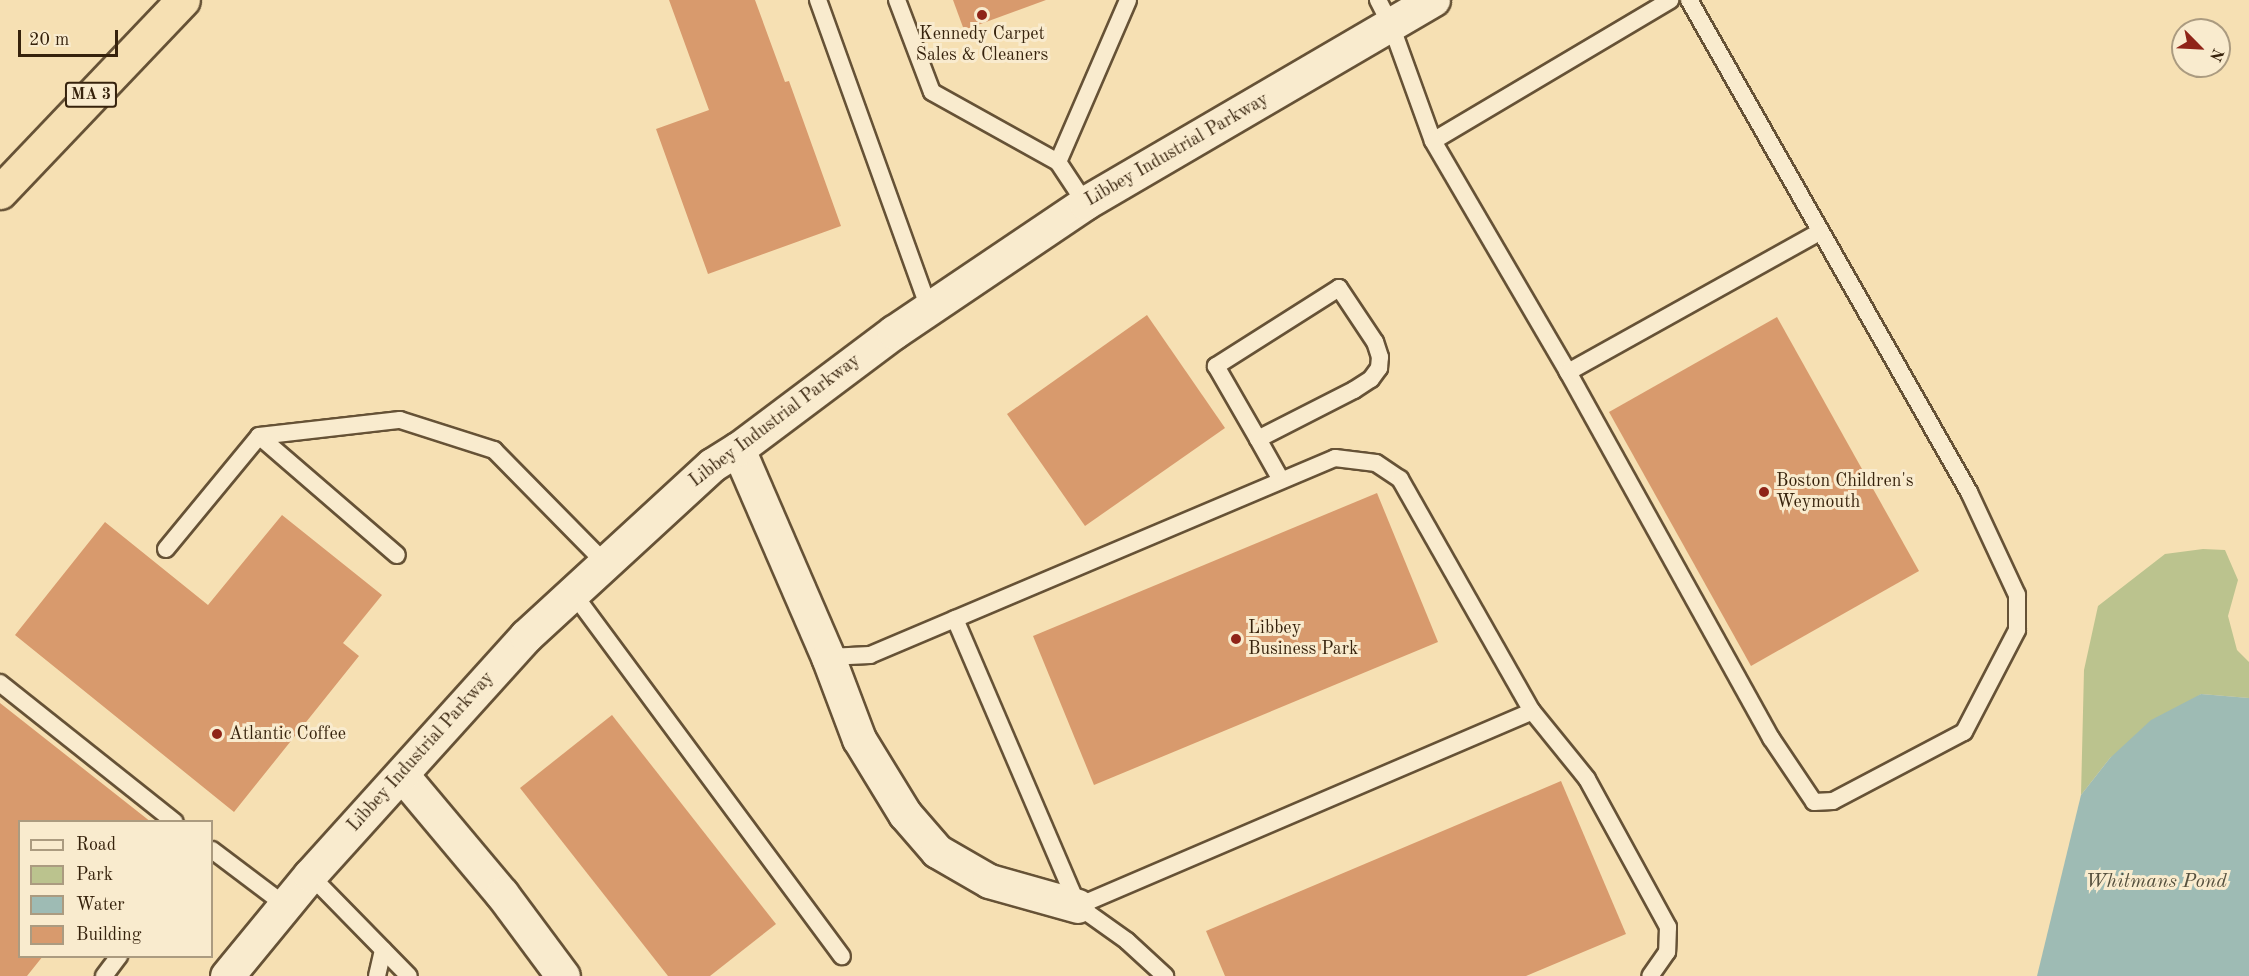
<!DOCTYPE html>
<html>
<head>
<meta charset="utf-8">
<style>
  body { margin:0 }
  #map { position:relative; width:2249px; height:976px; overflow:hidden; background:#f6e0b3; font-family:"Old Standard TT",serif }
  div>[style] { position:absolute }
  .green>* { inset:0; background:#bbc38e }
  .water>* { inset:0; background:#9ebbb4 }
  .building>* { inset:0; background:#d89a6d }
  .roads { filter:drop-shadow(2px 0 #665236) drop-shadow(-2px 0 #665236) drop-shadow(0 2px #665236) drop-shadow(0 -2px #665236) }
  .lane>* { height:16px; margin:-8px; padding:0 8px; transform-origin:8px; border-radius:8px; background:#f9ebce }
  .street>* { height:33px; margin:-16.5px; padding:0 16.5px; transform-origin:16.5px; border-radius:16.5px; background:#f9ebce }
  .secondary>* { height:33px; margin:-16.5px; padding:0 16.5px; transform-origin:16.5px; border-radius:16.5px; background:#f9ebce }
  .highway>* { height:33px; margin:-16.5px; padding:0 16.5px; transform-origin:16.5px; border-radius:16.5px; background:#f6e0b3 }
  .dots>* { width:16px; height:16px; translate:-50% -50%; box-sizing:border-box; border:3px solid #f9ebce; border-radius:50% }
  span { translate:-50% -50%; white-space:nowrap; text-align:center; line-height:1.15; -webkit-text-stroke:6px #f9ebce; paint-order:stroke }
  .shield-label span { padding:2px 4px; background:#f9ebce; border:2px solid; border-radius:4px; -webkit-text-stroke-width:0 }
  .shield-label { font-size:16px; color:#36220c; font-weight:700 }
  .poi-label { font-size:18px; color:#36220c }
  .left { translate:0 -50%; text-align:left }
  .street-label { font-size:18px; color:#36220c }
  .water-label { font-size:20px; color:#55503e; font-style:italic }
  .legend { position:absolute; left:18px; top:820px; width:195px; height:138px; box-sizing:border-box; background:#f9ebce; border:2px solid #ab9b80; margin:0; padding:8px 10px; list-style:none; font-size:18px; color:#36220c }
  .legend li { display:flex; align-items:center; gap:12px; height:30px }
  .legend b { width:30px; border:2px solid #ab9b80 }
  .north { position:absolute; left:2171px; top:18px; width:60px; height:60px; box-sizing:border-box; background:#f9ebce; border:2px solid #ab9b80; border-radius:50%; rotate:114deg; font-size:16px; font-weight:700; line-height:24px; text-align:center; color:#36220c }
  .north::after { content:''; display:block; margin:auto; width:21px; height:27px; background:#8f2418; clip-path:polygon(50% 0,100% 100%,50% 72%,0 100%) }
  .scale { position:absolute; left:18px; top:30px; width:100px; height:27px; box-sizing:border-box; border:3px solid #36220c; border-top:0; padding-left:8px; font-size:18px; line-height:21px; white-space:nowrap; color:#36220c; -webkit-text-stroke:4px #f9ebce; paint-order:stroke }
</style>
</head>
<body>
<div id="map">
  <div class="green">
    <div style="clip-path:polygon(2203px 549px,2225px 550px,2238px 580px,2228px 616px,2237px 650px,2249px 662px,2249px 698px,2201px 694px,2110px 758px,2081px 795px,2084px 670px,2098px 606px,2165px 554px)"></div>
  </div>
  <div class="water">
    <div style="clip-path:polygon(2201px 694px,2249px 698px,2249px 976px,2037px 976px,2081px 795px,2110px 758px,2151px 720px)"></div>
  </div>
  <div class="building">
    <div style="clip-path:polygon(669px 0,755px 0,785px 82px,789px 81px,841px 226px,708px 274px,656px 129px,709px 110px)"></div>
    <div style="clip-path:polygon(953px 0,1046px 0,964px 30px)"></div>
    <div style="clip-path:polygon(1147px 315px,1225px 428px,1085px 526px,1007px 414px)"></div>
    <div style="clip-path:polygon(1777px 317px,1919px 571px,1751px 666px,1609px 412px)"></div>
    <div style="clip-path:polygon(1377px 493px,1438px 642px,1094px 785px,1033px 636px)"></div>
    <div style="clip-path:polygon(282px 515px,382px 595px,343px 643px,359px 656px,234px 812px,15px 635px,105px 522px,208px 605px)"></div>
    <div style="clip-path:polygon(0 703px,151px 822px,20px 822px,20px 956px,43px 956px,27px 976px,0 976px)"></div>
    <div style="clip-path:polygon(612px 715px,776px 924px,710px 976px,668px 976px,520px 788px)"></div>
    <div style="clip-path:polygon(1561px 781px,1626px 934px,1526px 976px,1225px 976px,1206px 931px)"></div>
  </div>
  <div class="roads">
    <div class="lane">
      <div style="left:818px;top:0;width:327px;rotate:70.2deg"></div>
      <div style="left:897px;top:0;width:98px;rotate:69.2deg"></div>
      <div style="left:932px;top:92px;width:144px;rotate:29.1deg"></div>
      <div style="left:1058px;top:162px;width:49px;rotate:56.6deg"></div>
      <div style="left:1378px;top:0;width:28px;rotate:63deg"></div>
      <div style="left:1391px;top:25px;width:123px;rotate:70.1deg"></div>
      <div style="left:1433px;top:141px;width:276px;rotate:-30.7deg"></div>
      <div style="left:1433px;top:141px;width:268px;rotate:59.7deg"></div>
      <div style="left:1568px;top:372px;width:419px;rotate:61deg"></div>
      <div style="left:1771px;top:738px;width:77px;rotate:56.1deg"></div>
      <div style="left:1814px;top:802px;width:19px;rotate:-3deg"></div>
      <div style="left:1833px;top:801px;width:148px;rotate:-27.8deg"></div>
      <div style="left:1964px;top:732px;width:115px;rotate:-62.5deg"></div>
      <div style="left:2017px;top:630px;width:35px;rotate:-90deg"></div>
      <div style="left:2017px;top:595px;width:114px;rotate:-115deg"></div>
      <div style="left:1969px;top:492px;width:566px;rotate:-119.64deg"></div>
      <div style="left:1058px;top:162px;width:176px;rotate:-66.6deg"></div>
      <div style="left:1568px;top:372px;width:288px;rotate:-29.1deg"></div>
      <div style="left:259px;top:436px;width:182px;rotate:40.8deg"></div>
      <div style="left:1258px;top:439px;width:108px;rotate:-27deg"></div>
      <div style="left:1354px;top:390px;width:20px;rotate:-33deg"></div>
      <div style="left:1371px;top:379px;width:14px;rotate:-54deg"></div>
      <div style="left:1379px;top:368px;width:11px;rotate:-85deg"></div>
      <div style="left:1380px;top:357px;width:16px;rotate:-108deg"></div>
      <div style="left:1375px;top:342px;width:65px;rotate:-123.7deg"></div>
      <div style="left:1339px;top:288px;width:146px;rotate:147.6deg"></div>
      <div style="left:1216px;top:366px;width:84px;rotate:60.1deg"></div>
      <div style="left:1258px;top:439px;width:47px;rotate:60.7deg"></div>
      <div style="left:166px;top:549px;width:146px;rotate:-50.5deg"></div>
      <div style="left:259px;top:436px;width:142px;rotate:-6.5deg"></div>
      <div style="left:400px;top:420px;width:99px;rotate:17.7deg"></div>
      <div style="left:494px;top:450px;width:157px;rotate:45.5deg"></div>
      <div style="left:573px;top:593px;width:452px;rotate:53.5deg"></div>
      <div style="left:955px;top:619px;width:312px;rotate:66.8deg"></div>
      <div style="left:1078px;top:906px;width:60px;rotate:35.5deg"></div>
      <div style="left:1127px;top:941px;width:52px;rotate:42.6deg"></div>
      <div style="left:828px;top:657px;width:42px;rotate:-2.7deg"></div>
      <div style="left:870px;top:655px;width:505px;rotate:-22.96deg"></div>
      <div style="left:1335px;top:458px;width:41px;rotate:7deg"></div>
      <div style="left:1376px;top:463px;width:29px;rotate:34deg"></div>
      <div style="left:1400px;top:479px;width:267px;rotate:60.4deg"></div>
      <div style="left:0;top:683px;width:223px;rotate:38.5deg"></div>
      <div style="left:212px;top:850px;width:91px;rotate:37deg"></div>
      <div style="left:310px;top:875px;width:141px;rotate:45.6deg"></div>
      <div style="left:1078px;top:906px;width:494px;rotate:-23.2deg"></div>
      <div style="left:1532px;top:711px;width:87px;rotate:51deg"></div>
      <div style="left:1587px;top:779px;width:169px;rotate:61.3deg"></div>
      <div style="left:1668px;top:927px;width:25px;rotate:92deg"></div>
      <div style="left:1667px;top:952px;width:29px;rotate:125deg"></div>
      <div style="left:104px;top:976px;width:25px;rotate:-53deg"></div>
      <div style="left:377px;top:976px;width:27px;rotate:-77deg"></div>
    </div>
    <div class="street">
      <div style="left:738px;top:449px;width:227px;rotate:66.6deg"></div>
      <div style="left:828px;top:657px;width:88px;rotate:69.3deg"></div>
      <div style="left:859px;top:739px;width:88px;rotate:58.5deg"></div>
      <div style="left:905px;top:814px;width:49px;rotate:49.1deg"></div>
      <div style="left:937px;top:851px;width:60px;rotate:30deg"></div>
      <div style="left:989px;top:881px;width:92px;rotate:15.7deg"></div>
      <div style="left:402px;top:775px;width:155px;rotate:50deg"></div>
      <div style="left:502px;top:894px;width:102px;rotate:53.4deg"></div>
    </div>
    <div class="secondary">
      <div style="left:227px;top:976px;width:131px;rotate:-50.6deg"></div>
      <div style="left:310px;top:875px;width:322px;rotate:-47.9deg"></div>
      <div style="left:526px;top:636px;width:253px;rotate:-42.6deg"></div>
      <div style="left:712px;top:465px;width:31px;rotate:-32deg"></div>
      <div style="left:738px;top:449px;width:195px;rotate:-36.9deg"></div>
      <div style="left:894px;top:332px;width:230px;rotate:-34deg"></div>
      <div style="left:1085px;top:203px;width:403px;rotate:-30.3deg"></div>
    </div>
    <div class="highway">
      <div style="left:0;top:192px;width:265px;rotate:-46.4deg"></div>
    </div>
  </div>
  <div class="dots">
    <div style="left:982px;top:15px;background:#8f2418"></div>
    <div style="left:1764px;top:492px;background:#8f2418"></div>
    <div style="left:1236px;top:639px;background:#8f2418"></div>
    <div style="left:217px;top:734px;background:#8f2418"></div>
  </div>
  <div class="shield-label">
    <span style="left:91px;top:95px">MA 3</span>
  </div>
  <div class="poi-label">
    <span style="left:982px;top:45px">Kennedy Carpet<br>Sales &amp; Cleaners</span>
    <span class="left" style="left:1776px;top:492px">Boston Children's<br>Weymouth</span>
    <span class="left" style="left:1248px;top:639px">Libbey<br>Business Park</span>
    <span class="left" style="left:229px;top:734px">Atlantic Coffee</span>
  </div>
  <div class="street-label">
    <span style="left:1177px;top:150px;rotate:-30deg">Libbey Industrial Parkway</span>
    <span style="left:775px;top:421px;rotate:-37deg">Libbey Industrial Parkway</span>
    <span style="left:421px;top:752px;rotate:-48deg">Libbey Industrial Parkway</span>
  </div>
  <div class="water-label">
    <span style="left:2156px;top:882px">Whitmans Pond</span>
  </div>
  <ul class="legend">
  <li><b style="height:8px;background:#f9ebce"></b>Road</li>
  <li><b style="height:16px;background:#bbc38e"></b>Park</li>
  <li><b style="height:16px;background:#9ebbb4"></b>Water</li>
  <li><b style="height:16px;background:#d89a6d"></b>Building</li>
  </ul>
  <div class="north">N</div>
  <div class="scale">20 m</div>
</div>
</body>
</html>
